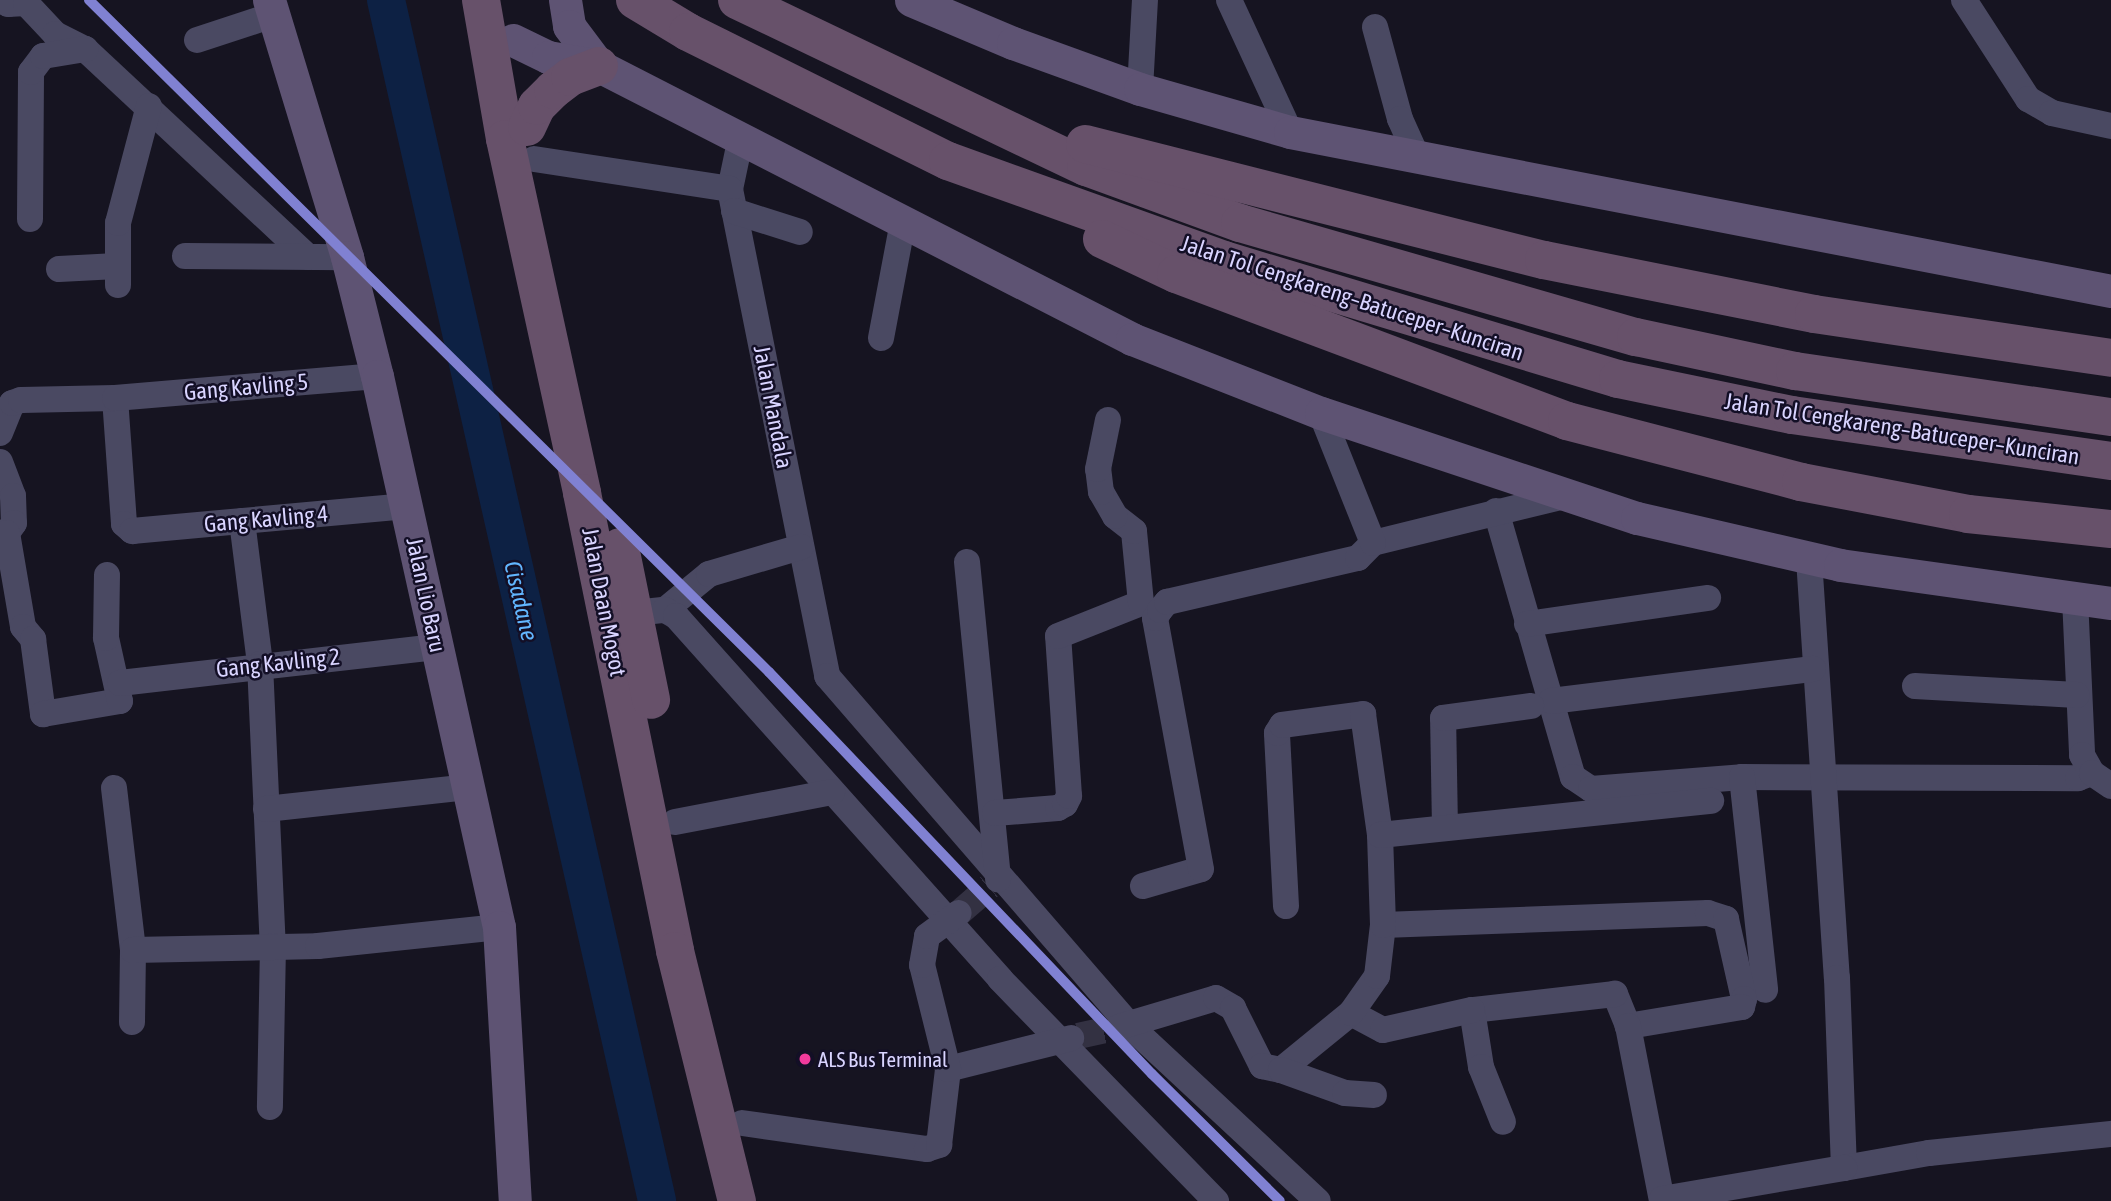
<!DOCTYPE html>
<html>
<head>
<meta charset="utf-8">
<style>
  body { margin:0 }
  #map { position:relative; width:2111px; height:1201px; overflow:hidden; background:#161421; font-family:"Asap Condensed",sans-serif }
  div>[style] { position:absolute }
  .river>* { height:38px; margin:-19px; padding:0 19px; transform-origin:19px; border-radius:19px; background:#0d2144 }
  .minor-tunnel>* { height:26px; margin-top:-13px; transform-origin:0; background:repeating-linear-gradient(90deg,#333142 0 26px,transparent 0 39px) }
  .minor>* { height:26px; margin:-13px; padding:0 13px; transform-origin:13px; border-radius:13px; background:#4a4962 }
  .major>* { height:33px; margin:-16.5px; padding:0 16.5px; transform-origin:16.5px; border-radius:16.5px; background:#5e5373 }
  .highway>* { height:38px; margin:-19px; padding:0 19px; transform-origin:19px; border-radius:19px; background:#67516a }
  .rail-1>* { height:10px; margin:-5px; padding:0 5px; transform-origin:5px; border-radius:5px; background:#8081d2 }
  .dots>* { width:19px; height:19px; translate:-50% -50%; box-sizing:border-box; border:4px solid #130f26; border-radius:50% }
  span { translate:-50% -50%; white-space:nowrap; text-align:center; line-height:1.15; -webkit-text-stroke:5px #130f26; paint-order:stroke }
  .bus-label { font-size:21px; color:#d9d4ff }
  .left { translate:0 -50%; text-align:left }
  .street-label { font-size:23px; color:#d9d4ff }
  .water-label { font-size:24px; color:#62b6ff; font-style:italic }
</style>
</head>
<body>
<div id="map">
  <div class="river">
    <div style="left:386px;top:0;width:1231px;rotate:77.28deg"></div>
  </div>
  <div class="minor-tunnel">
    <div style="left:959px;top:913px;width:40px;rotate:-41deg"></div>
    <div style="left:1078px;top:1036px;width:42px;rotate:-12.4deg"></div>
  </div>
  <div class="minor">
    <div style="left:5px;top:0;width:5px;rotate:53deg"></div>
    <div style="left:8px;top:4px;width:18px;rotate:-3deg"></div>
    <div style="left:26px;top:3px;width:42px;rotate:46.9deg"></div>
    <div style="left:55px;top:34px;width:34px;rotate:27deg"></div>
    <div style="left:85px;top:49px;width:305px;rotate:43deg"></div>
    <div style="left:1229px;top:0;width:145px;rotate:65.2deg"></div>
    <div style="left:1964px;top:0;width:118px;rotate:57.1deg"></div>
    <div style="left:2028px;top:99px;width:28px;rotate:30deg"></div>
    <div style="left:2052px;top:113px;width:60px;rotate:12.4deg"></div>
    <div style="left:1375px;top:27px;width:95px;rotate:74.8deg"></div>
    <div style="left:1400px;top:119px;width:44px;rotate:65.8deg"></div>
    <div style="left:197px;top:40px;width:80px;rotate:-18.2deg"></div>
    <div style="left:1140px;top:89px;width:89px;rotate:-86.8deg"></div>
    <div style="left:741px;top:137px;width:53px;rotate:101.9deg"></div>
    <div style="left:730px;top:189px;width:497px;rotate:78.7deg"></div>
    <div style="left:827px;top:676px;width:462px;rotate:49.1deg"></div>
    <div style="left:1129px;top:1025px;width:258px;rotate:43deg"></div>
    <div style="left:534px;top:159px;width:198px;rotate:8.7deg"></div>
    <div style="left:734px;top:211px;width:69px;rotate:17.7deg"></div>
    <div style="left:30px;top:219px;width:147px;rotate:-89.6deg"></div>
    <div style="left:31px;top:72px;width:20px;rotate:-53deg"></div>
    <div style="left:43px;top:56px;width:43px;rotate:-9.5deg"></div>
    <div style="left:185px;top:256px;width:162px;rotate:0.4deg"></div>
    <div style="left:59px;top:269px;width:58px;rotate:-3deg"></div>
    <div style="left:118px;top:285px;width:62px;rotate:-90deg"></div>
    <div style="left:118px;top:223px;width:121px;rotate:-75.2deg"></div>
    <div style="left:881px;top:338px;width:118px;rotate:-79.3deg"></div>
    <div style="left:115px;top:398px;width:126px;rotate:85.9deg"></div>
    <div style="left:124px;top:524px;width:11px;rotate:41deg"></div>
    <div style="left:132px;top:531px;width:276px;rotate:-5.2deg"></div>
    <div style="left:0;top:433px;width:32px;rotate:-68deg"></div>
    <div style="left:12px;top:403px;width:9px;rotate:-18deg"></div>
    <div style="left:21px;top:400px;width:94px;rotate:-1.2deg"></div>
    <div style="left:115px;top:398px;width:263px;rotate:-4.8deg"></div>
    <div style="left:0;top:462px;width:36px;rotate:69deg"></div>
    <div style="left:13px;top:496px;width:27px;rotate:88deg"></div>
    <div style="left:14px;top:523px;width:12px;rotate:125deg"></div>
    <div style="left:7px;top:533px;width:95px;rotate:80.3deg"></div>
    <div style="left:23px;top:627px;width:16px;rotate:50deg"></div>
    <div style="left:33px;top:639px;width:76px;rotate:82.4deg"></div>
    <div style="left:43px;top:714px;width:78px;rotate:-9.6deg"></div>
    <div style="left:120px;top:701px;width:65px;rotate:-102.5deg"></div>
    <div style="left:106px;top:638px;width:63px;rotate:-89.1deg"></div>
    <div style="left:1496px;top:511px;width:277px;rotate:73.9deg"></div>
    <div style="left:1573px;top:777px;width:22px;rotate:34deg"></div>
    <div style="left:1591px;top:789px;width:151px;rotate:-4.5deg"></div>
    <div style="left:1742px;top:777px;width:336px;rotate:0.2deg"></div>
    <div style="left:2078px;top:778px;width:15px;rotate:-20deg"></div>
    <div style="left:242px;top:521px;width:144px;rotate:82.8deg"></div>
    <div style="left:260px;top:664px;width:282px;rotate:87.4deg"></div>
    <div style="left:273px;top:946px;width:161px;rotate:91.1deg"></div>
    <div style="left:1373px;top:543px;width:198px;rotate:-13.8deg"></div>
    <div style="left:1809px;top:559px;width:420px;rotate:86.2deg"></div>
    <div style="left:1837px;top:978px;width:190px;rotate:87.9deg"></div>
    <div style="left:1844px;top:1168px;width:86px;rotate:-10deg"></div>
    <div style="left:1929px;top:1153px;width:183px;rotate:-6deg"></div>
    <div style="left:967px;top:562px;width:319px;rotate:84.4deg"></div>
    <div style="left:2075px;top:598px;width:157px;rotate:87.4deg"></div>
    <div style="left:2082px;top:755px;width:21px;rotate:61deg"></div>
    <div style="left:2092px;top:773px;width:23px;rotate:34deg"></div>
    <div style="left:665px;top:610px;width:57px;rotate:-39.3deg"></div>
    <div style="left:709px;top:574px;width:96px;rotate:-16.4deg"></div>
    <div style="left:634px;top:613px;width:31px;rotate:-6deg"></div>
    <div style="left:665px;top:610px;width:13px;rotate:29deg"></div>
    <div style="left:676px;top:616px;width:487px;rotate:48.2deg"></div>
    <div style="left:1000px;top:979px;width:310px;rotate:45.8deg"></div>
    <div style="left:1527px;top:624px;width:183px;rotate:-8.2deg"></div>
    <div style="left:120px;top:683px;width:318px;rotate:-6.5deg"></div>
    <div style="left:1915px;top:686px;width:162px;rotate:3.2deg"></div>
    <div style="left:1551px;top:701px;width:264px;rotate:-7deg"></div>
    <div style="left:1742px;top:777px;width:214px;rotate:83.8deg"></div>
    <div style="left:114px;top:788px;width:163px;rotate:83.3deg"></div>
    <div style="left:133px;top:950px;width:72px;rotate:90.8deg"></div>
    <div style="left:266px;top:809px;width:205px;rotate:-6.2deg"></div>
    <div style="left:995px;top:813px;width:63px;rotate:-4.5deg"></div>
    <div style="left:1058px;top:808px;width:8px;rotate:-30deg"></div>
    <div style="left:1065px;top:804px;width:9px;rotate:-63deg"></div>
    <div style="left:1069px;top:796px;width:160px;rotate:-93.9deg"></div>
    <div style="left:1058px;top:636px;width:89px;rotate:-21.7deg"></div>
    <div style="left:1141px;top:603px;width:72px;rotate:-95.6deg"></div>
    <div style="left:1134px;top:531px;width:24px;rotate:-142deg"></div>
    <div style="left:1115px;top:516px;width:28px;rotate:-120deg"></div>
    <div style="left:1101px;top:492px;width:23px;rotate:-97deg"></div>
    <div style="left:1098px;top:469px;width:50px;rotate:-78.5deg"></div>
    <div style="left:675px;top:822px;width:160px;rotate:-10.8deg"></div>
    <div style="left:1445px;top:828px;width:110px;rotate:-91deg"></div>
    <div style="left:1443px;top:718px;width:89px;rotate:-7.8deg"></div>
    <div style="left:1143px;top:886px;width:60px;rotate:-16.3deg"></div>
    <div style="left:1201px;top:869px;width:255px;rotate:-100.4deg"></div>
    <div style="left:1155px;top:618px;width:9px;rotate:-58deg"></div>
    <div style="left:1160px;top:610px;width:11px;rotate:-49deg"></div>
    <div style="left:1167px;top:602px;width:196px;rotate:-13deg"></div>
    <div style="left:1358px;top:558px;width:21px;rotate:-45deg"></div>
    <div style="left:1373px;top:543px;width:140px;rotate:-111.8deg"></div>
    <div style="left:1286px;top:906px;width:173px;rotate:-93deg"></div>
    <div style="left:1277px;top:733px;width:9px;rotate:-58deg"></div>
    <div style="left:1282px;top:725px;width:82px;rotate:-7.7deg"></div>
    <div style="left:1363px;top:714px;width:122px;rotate:82deg"></div>
    <div style="left:1383px;top:925px;width:325px;rotate:-2.1deg"></div>
    <div style="left:1708px;top:913px;width:19px;rotate:18deg"></div>
    <div style="left:1726px;top:919px;width:82px;rotate:77.3deg"></div>
    <div style="left:1744px;top:999px;width:8px;rotate:104deg"></div>
    <div style="left:1742px;top:1007px;width:116px;rotate:170.5deg"></div>
    <div style="left:1628px;top:1026px;width:35px;rotate:-112deg"></div>
    <div style="left:1615px;top:994px;width:144px;rotate:173.6deg"></div>
    <div style="left:1472px;top:1010px;width:58px;rotate:81deg"></div>
    <div style="left:1481px;top:1067px;width:59px;rotate:68.2deg"></div>
    <div style="left:133px;top:950px;width:185px;rotate:-1.2deg"></div>
    <div style="left:318px;top:946px;width:182px;rotate:-6deg"></div>
    <div style="left:1351px;top:1013px;width:36px;rotate:28deg"></div>
    <div style="left:1383px;top:1030px;width:91px;rotate:-12.7deg"></div>
    <div style="left:1628px;top:1026px;width:178px;rotate:79deg"></div>
    <div style="left:1119px;top:1027px;width:101px;rotate:-16.6deg"></div>
    <div style="left:1216px;top:998px;width:20px;rotate:30deg"></div>
    <div style="left:1233px;top:1008px;width:65px;rotate:63.4deg"></div>
    <div style="left:1262px;top:1066px;width:19px;rotate:12deg"></div>
    <div style="left:1281px;top:1070px;width:90px;rotate:-39.2deg"></div>
    <div style="left:1351px;top:1013px;width:45px;rotate:-54.9deg"></div>
    <div style="left:1377px;top:976px;width:51px;rotate:-83.3deg"></div>
    <div style="left:1383px;top:925px;width:90px;rotate:-91.9deg"></div>
    <div style="left:1380px;top:835px;width:333px;rotate:-5.9deg"></div>
    <div style="left:948px;top:1069px;width:127px;rotate:-14.1deg"></div>
    <div style="left:1281px;top:1070px;width:68px;rotate:19.8deg"></div>
    <div style="left:1345px;top:1093px;width:29px;rotate:4deg"></div>
    <div style="left:742px;top:1123px;width:187px;rotate:8deg"></div>
    <div style="left:927px;top:1149px;width:13px;rotate:-18deg"></div>
    <div style="left:939px;top:1145px;width:77px;rotate:-83.2deg"></div>
    <div style="left:948px;top:1069px;width:107px;rotate:-104deg"></div>
    <div style="left:922px;top:965px;width:29px;rotate:-80deg"></div>
    <div style="left:927px;top:936px;width:39px;rotate:-36deg"></div>
    <div style="left:1662px;top:1199px;width:185px;rotate:-9.7deg"></div>
  </div>
  <div class="major">
    <div style="left:269px;top:0;width:269px;rotate:73.1deg"></div>
    <div style="left:347px;top:257px;width:123px;rotate:75.9deg"></div>
    <div style="left:377px;top:376px;width:564px;rotate:77.52deg"></div>
    <div style="left:499px;top:927px;width:274px;rotate:86.7deg"></div>
    <div style="left:565px;top:0;width:26px;rotate:81deg"></div>
    <div style="left:569px;top:26px;width:50px;rotate:53.1deg"></div>
    <div style="left:911px;top:0;width:111px;rotate:22.9deg"></div>
    <div style="left:1013px;top:43px;width:135px;rotate:19.9deg"></div>
    <div style="left:1140px;top:89px;width:156px;rotate:16deg"></div>
    <div style="left:1290px;top:132px;width:836px;rotate:10.96deg"></div>
    <div style="left:513px;top:40px;width:39px;rotate:26deg"></div>
    <div style="left:548px;top:57px;width:52px;rotate:10deg"></div>
    <div style="left:599px;top:66px;width:599px;rotate:27.12deg"></div>
    <div style="left:1132px;top:339px;width:203px;rotate:21.4deg"></div>
    <div style="left:1321px;top:413px;width:333px;rotate:18.4deg"></div>
    <div style="left:1637px;top:518px;width:208px;rotate:13deg"></div>
    <div style="left:1840px;top:565px;width:274px;rotate:8deg"></div>
  </div>
  <div class="highway">
    <div style="left:481px;top:0;width:141px;rotate:80.2deg"></div>
    <div style="left:505px;top:139px;width:362px;rotate:77.7deg"></div>
    <div style="left:582px;top:493px;width:467px;rotate:78.5deg"></div>
    <div style="left:675px;top:951px;width:258px;rotate:76.1deg"></div>
    <div style="left:635px;top:0;width:62px;rotate:31.1deg"></div>
    <div style="left:688px;top:32px;width:290px;rotate:26.4deg"></div>
    <div style="left:948px;top:161px;width:293px;rotate:19.7deg"></div>
    <div style="left:1224px;top:260px;width:412px;rotate:16.8deg"></div>
    <div style="left:1618px;top:379px;width:178px;rotate:11.7deg"></div>
    <div style="left:1792px;top:415px;width:322px;rotate:8.2deg"></div>
    <div style="left:737px;top:0;width:387px;rotate:25.6deg"></div>
    <div style="left:1086px;top:167px;width:164px;rotate:20deg"></div>
    <div style="left:1240px;top:223px;width:412px;rotate:16.1deg"></div>
    <div style="left:1636px;top:337px;width:163px;rotate:12.1deg"></div>
    <div style="left:1795px;top:371px;width:319px;rotate:8.3deg"></div>
    <div style="left:527px;top:127px;width:23px;rotate:-65deg"></div>
    <div style="left:537px;top:106px;width:23px;rotate:-45deg"></div>
    <div style="left:553px;top:90px;width:21px;rotate:-37deg"></div>
    <div style="left:570px;top:77px;width:31px;rotate:-21deg"></div>
    <div style="left:1085px;top:144px;width:473px;rotate:14.2deg"></div>
    <div style="left:1544px;top:260px;width:275px;rotate:11.3deg"></div>
    <div style="left:1814px;top:314px;width:300px;rotate:8.4deg"></div>
    <div style="left:1102px;top:239px;width:82px;rotate:25.3deg"></div>
    <div style="left:1176px;top:274px;width:418px;rotate:20.6deg"></div>
    <div style="left:1567px;top:421px;width:242px;rotate:14.6deg"></div>
    <div style="left:1801px;top:482px;width:170px;rotate:10.8deg"></div>
    <div style="left:1968px;top:514px;width:144px;rotate:6deg"></div>
    <div style="left:620px;top:547px;width:156px;rotate:78.5deg"></div>
  </div>
  <div class="rail-1">
    <div style="left:89px;top:0;width:956px;rotate:44.66deg"></div>
    <div style="left:769px;top:672px;width:555px;rotate:46.39deg"></div>
    <div style="left:1152px;top:1074px;width:180px;rotate:44.8deg"></div>
  </div>
  <div class="dots">
    <div style="left:805px;top:1059px;background:#f13a9d"></div>
  </div>
  <div class="bus-label">
    <span class="left" style="left:818px;top:1059px">ALS Bus Terminal</span>
  </div>
  <div class="street-label">
    <span style="left:1352px;top:298px;rotate:18deg">Jalan Tol Cengkareng–Batuceper–Kunciran</span>
    <span style="left:246px;top:387px;rotate:-5deg">Gang Kavling 5</span>
    <span style="left:773px;top:407px;rotate:79deg">Jalan Mandala</span>
    <span style="left:1902px;top:429px;rotate:9deg">Jalan Tol Cengkareng–Batuceper–Kunciran</span>
    <span style="left:266px;top:519px;rotate:-5deg">Gang Kavling 4</span>
    <span style="left:426px;top:595px;rotate:78deg">Jalan Lio Baru</span>
    <span style="left:604px;top:602px;rotate:79deg">Jalan Daan Mogot</span>
    <span style="left:278px;top:663px;rotate:-6deg">Gang Kavling 2</span>
  </div>
  <div class="water-label">
    <span style="left:521px;top:601px;rotate:77deg">Cisadane</span>
  </div>
</div>
</body>
</html>
